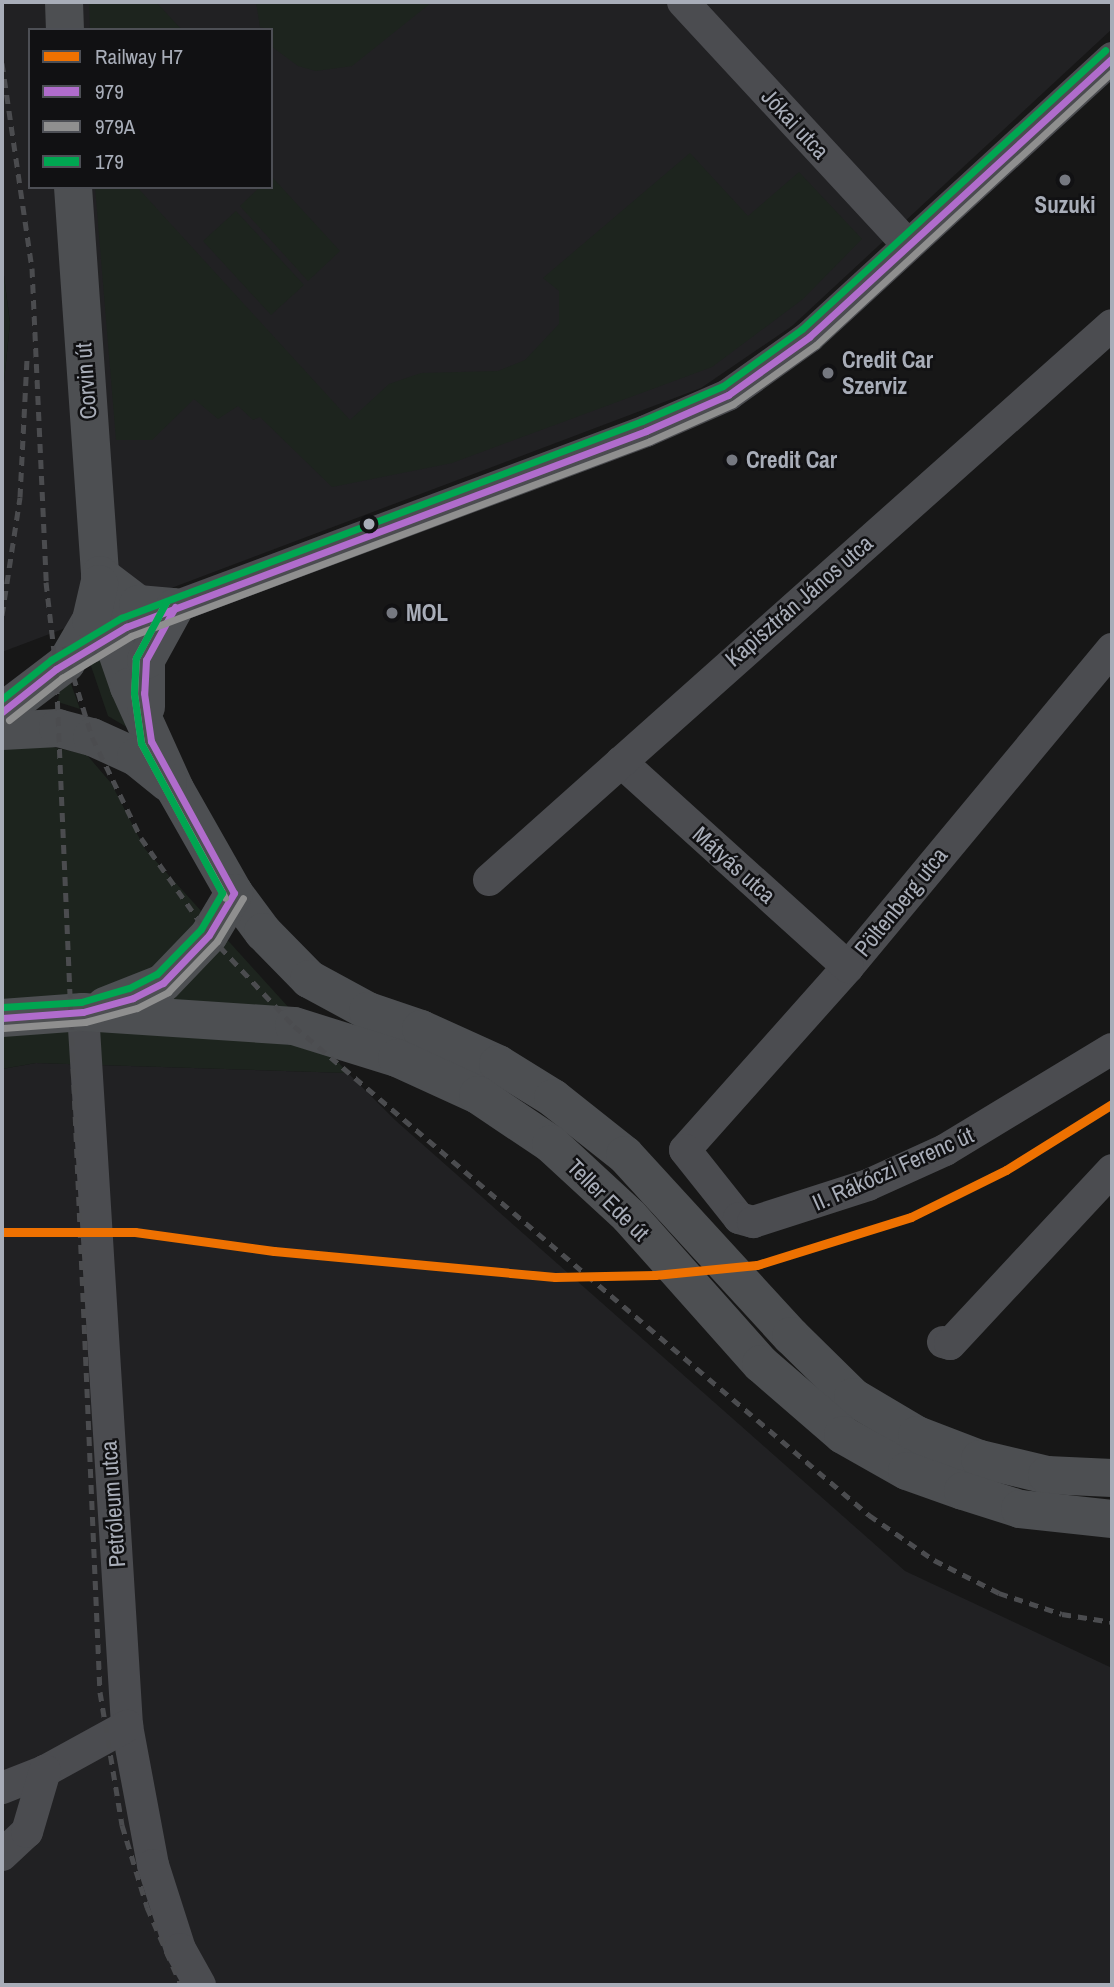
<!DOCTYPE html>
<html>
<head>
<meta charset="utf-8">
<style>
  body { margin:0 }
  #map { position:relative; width:1114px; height:1987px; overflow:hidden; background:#171717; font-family:"Archivo Narrow",sans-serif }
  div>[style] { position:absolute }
  .built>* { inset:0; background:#212123 }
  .green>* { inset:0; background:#1d241e }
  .minor>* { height:32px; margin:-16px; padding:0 16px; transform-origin:16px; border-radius:16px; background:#4b4c50 }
  .major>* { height:38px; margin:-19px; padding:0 19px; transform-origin:19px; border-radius:19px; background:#4d4f52 }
  .rail>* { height:5px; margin-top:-2.5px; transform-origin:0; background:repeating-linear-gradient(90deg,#4b4c4f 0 9px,transparent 0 16px) }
  .bus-1>* { height:7px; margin:-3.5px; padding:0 3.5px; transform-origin:3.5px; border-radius:3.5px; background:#b06ccc }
  .bus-2>* { height:7px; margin:-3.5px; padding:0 3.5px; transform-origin:3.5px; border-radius:3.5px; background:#8f8f8f }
  .bus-3>* { height:7px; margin:-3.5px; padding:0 3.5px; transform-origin:3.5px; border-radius:3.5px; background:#00a651 }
  .rail-1>* { height:9px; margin:-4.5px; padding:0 4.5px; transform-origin:4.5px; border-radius:4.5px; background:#ee7101 }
  .dots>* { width:19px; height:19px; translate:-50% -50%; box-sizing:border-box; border:4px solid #111113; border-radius:50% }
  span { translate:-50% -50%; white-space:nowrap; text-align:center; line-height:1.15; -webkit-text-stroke:5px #111113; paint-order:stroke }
  .street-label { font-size:23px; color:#a8adb8 }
  .poi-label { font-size:23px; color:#a8adb8; font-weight:700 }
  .left { translate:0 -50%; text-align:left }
  .frame { position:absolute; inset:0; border:4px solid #a8adb8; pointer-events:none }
  .legend { position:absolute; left:28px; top:28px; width:245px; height:161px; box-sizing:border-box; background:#111113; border:2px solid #4d4f55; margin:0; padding:9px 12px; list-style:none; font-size:21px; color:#a8adb8 }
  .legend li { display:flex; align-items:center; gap:14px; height:35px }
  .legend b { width:35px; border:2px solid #4d4f55 }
</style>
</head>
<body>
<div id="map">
  <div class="built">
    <div style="clip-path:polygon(evenodd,2px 2px,1112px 2px,1112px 29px,792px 326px,701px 388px,2px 652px,2px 401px,10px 323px,2px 260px,2px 2px,30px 30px,271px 30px,271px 187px,30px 187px,30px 30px)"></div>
    <div style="clip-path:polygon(36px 1063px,348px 1073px,395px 1120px,905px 1571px,1112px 1668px,1112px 1985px,2px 1985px,2px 1069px)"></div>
  </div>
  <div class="green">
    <div style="clip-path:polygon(89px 2px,156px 2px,182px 30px,90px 30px)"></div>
    <div style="clip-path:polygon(256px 2px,432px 2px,352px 66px,316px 71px,298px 66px,271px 46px,271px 30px,260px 27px)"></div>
    <div style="clip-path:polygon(690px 153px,748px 216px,799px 172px,862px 239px,803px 299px,712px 367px,452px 463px,332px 487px,260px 417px,253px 420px,238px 406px,218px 419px,194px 399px,152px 440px,116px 440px,95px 187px,137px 187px,350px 420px,389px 384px,421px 373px,498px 371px,525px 360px,559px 324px,559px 291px,543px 278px)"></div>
    <div style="clip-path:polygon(272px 177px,340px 251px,308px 281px,240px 206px,260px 187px,271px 187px)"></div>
    <div style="clip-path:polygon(236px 211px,304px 285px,271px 315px,203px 241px)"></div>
    <div style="clip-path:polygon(2px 261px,10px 323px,2px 401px)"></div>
    <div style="clip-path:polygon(111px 650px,130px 729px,108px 716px,90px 663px)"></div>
    <div style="clip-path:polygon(68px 684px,71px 684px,80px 709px,58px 702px,59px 693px)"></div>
    <div style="clip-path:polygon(2px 691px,53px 747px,87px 755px,111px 783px,145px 849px,348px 1073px,36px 1063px,2px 1069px)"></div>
  </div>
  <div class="minor">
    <div style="left:683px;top:2px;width:331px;rotate:47.2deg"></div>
    <div style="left:91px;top:647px;width:93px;rotate:-25.5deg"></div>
    <div style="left:175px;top:607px;width:503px;rotate:-20.49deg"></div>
    <div style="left:646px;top:431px;width:90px;rotate:-23.7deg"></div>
    <div style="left:728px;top:395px;width:100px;rotate:-35.6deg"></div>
    <div style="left:809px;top:337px;width:412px;rotate:-42.6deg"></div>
    <div style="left:1112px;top:649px;width:413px;rotate:129.7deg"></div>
    <div style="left:848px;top:967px;width:245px;rotate:131.7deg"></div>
    <div style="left:685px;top:1150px;width:87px;rotate:51.5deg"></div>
    <div style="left:739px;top:1218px;width:15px;rotate:16deg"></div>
    <div style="left:753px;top:1222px;width:121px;rotate:-17.8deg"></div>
    <div style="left:868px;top:1185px;width:85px;rotate:-24.4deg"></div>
    <div style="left:945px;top:1150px;width:195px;rotate:-31.2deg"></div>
    <div style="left:621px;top:762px;width:306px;rotate:42.1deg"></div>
    <div style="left:489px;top:880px;width:834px;rotate:-41.7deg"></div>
    <div style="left:83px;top:1012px;width:715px;rotate:86.47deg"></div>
    <div style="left:127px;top:1726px;width:141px;rotate:79.4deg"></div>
    <div style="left:153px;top:1865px;width:88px;rotate:72.2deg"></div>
    <div style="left:180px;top:1949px;width:41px;rotate:60.9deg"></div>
    <div style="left:943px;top:1342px;width:7px;rotate:16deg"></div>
    <div style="left:950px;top:1344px;width:238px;rotate:-47deg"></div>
    <div style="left:2px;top:1788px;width:46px;rotate:-21.6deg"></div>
    <div style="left:45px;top:1771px;width:94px;rotate:-28.8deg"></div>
    <div style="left:2px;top:1855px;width:34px;rotate:-43deg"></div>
    <div style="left:27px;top:1832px;width:64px;rotate:-73.6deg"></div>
  </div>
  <div class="major">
    <div style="left:64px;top:2px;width:28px;rotate:88deg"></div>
    <div style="left:73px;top:187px;width:389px;rotate:86deg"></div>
    <div style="left:100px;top:575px;width:61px;rotate:79.6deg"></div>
    <div style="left:111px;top:635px;width:55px;rotate:70.9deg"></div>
    <div style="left:129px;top:687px;width:112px;rotate:65.7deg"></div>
    <div style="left:175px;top:789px;width:120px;rotate:60.4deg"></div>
    <div style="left:234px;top:893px;width:49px;rotate:53.4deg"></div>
    <div style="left:263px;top:932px;width:66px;rotate:45.6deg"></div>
    <div style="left:309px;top:979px;width:67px;rotate:28.5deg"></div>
    <div style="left:368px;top:1011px;width:56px;rotate:18.8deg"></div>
    <div style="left:421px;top:1029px;width:85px;rotate:24.4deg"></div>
    <div style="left:498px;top:1064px;width:65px;rotate:31.7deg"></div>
    <div style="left:553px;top:1098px;width:92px;rotate:38.4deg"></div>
    <div style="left:625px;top:1155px;width:246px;rotate:47.5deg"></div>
    <div style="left:791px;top:1336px;width:87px;rotate:44.5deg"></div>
    <div style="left:853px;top:1397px;width:74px;rotate:30.7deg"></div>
    <div style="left:917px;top:1435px;width:67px;rotate:20.9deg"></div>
    <div style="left:980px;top:1459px;width:69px;rotate:13.4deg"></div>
    <div style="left:1047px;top:1475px;width:65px;rotate:2.6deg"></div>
    <div style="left:100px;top:575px;width:48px;rotate:37.3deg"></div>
    <div style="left:138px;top:604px;width:37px;rotate:5deg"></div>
    <div style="left:146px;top:707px;width:47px;rotate:-90deg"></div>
    <div style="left:146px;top:660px;width:60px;rotate:-61.3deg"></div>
    <div style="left:2px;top:712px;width:81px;rotate:-37.4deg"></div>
    <div style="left:66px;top:663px;width:50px;rotate:-59.8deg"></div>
    <div style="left:91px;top:620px;width:37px;rotate:-77deg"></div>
    <div style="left:2px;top:731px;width:56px;rotate:-3.1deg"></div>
    <div style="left:58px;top:728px;width:35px;rotate:15deg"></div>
    <div style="left:92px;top:737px;width:48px;rotate:24.4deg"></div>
    <div style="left:136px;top:757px;width:41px;rotate:39.1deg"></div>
    <div style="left:105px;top:1006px;width:62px;rotate:-21.6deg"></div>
    <div style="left:163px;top:983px;width:66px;rotate:-46.2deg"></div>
    <div style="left:209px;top:935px;width:49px;rotate:-59.2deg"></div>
    <div style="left:2px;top:1018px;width:81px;rotate:-4.2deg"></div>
    <div style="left:83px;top:1012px;width:211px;rotate:3.8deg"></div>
    <div style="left:294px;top:1026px;width:108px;rotate:17.3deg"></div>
    <div style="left:397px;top:1058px;width:89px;rotate:24.6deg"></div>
    <div style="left:478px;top:1095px;width:88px;rotate:33.9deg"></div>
    <div style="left:551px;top:1144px;width:106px;rotate:42.7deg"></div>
    <div style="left:629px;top:1216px;width:198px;rotate:48.3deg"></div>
    <div style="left:761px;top:1364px;width:108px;rotate:40.9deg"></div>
    <div style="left:843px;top:1435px;width:73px;rotate:29.4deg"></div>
    <div style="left:907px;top:1471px;width:59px;rotate:19.7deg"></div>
    <div style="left:963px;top:1491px;width:60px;rotate:17.5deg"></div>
    <div style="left:1020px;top:1509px;width:93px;rotate:6.2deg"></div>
  </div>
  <div class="rail">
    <div style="left:2px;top:63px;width:207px;rotate:81.7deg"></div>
    <div style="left:32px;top:268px;width:314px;rotate:87.4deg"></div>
    <div style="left:46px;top:582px;width:88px;rotate:83.4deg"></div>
    <div style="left:56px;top:669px;width:1024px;rotate:87.54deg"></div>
    <div style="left:100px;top:1692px;width:135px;rotate:80.6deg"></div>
    <div style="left:122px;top:1825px;width:86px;rotate:73deg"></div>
    <div style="left:147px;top:1907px;width:85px;rotate:66.4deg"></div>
    <div style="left:2px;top:615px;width:119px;rotate:-81.3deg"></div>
    <div style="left:20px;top:497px;width:138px;rotate:-87.1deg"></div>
    <div style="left:64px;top:646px;width:95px;rotate:72.9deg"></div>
    <div style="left:92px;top:737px;width:112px;rotate:64.1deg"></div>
    <div style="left:141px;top:838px;width:118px;rotate:55deg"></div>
    <div style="left:209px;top:935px;width:125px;rotate:47deg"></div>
    <div style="left:294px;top:1026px;width:755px;rotate:40.38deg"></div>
    <div style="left:869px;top:1515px;width:79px;rotate:34.7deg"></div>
    <div style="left:934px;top:1560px;width:73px;rotate:26.9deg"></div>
    <div style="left:999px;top:1593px;width:66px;rotate:18.4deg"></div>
    <div style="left:1062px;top:1614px;width:51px;rotate:9.1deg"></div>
  </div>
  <div class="bus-1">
    <div style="left:175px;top:607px;width:60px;rotate:118.7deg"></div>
    <div style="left:146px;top:660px;width:33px;rotate:93deg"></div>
    <div style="left:144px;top:693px;width:49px;rotate:81.7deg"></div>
    <div style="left:151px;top:741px;width:173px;rotate:61.4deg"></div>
    <div style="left:2px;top:712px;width:69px;rotate:-38.5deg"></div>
    <div style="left:56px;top:669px;width:82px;rotate:-31deg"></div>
    <div style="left:126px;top:627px;width:556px;rotate:-20.65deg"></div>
    <div style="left:646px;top:431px;width:90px;rotate:-23.7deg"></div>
    <div style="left:728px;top:395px;width:100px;rotate:-35.6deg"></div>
    <div style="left:809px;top:337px;width:412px;rotate:-42.6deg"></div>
    <div style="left:2px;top:1018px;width:81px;rotate:-4.2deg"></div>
    <div style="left:83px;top:1012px;width:52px;rotate:-15.6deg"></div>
    <div style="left:133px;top:998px;width:34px;rotate:-27deg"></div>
    <div style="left:163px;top:983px;width:66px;rotate:-46.2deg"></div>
    <div style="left:209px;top:935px;width:49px;rotate:-59.2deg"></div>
  </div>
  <div class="bus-2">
    <div style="left:166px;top:602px;width:64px;rotate:118.2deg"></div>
    <div style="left:136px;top:658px;width:35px;rotate:93deg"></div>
    <div style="left:134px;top:693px;width:50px;rotate:82deg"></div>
    <div style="left:141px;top:743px;width:176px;rotate:61.5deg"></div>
    <div style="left:9px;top:720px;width:68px;rotate:-38.4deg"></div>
    <div style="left:62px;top:678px;width:81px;rotate:-31.3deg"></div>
    <div style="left:131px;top:636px;width:554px;rotate:-20.59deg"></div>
    <div style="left:650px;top:441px;width:91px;rotate:-24deg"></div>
    <div style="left:733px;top:404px;width:102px;rotate:-35.4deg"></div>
    <div style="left:816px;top:345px;width:403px;rotate:-42.7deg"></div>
    <div style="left:3px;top:1028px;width:82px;rotate:-4.2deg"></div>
    <div style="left:85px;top:1022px;width:54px;rotate:-15.1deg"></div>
    <div style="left:137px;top:1008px;width:35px;rotate:-27deg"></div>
    <div style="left:168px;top:992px;width:71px;rotate:-46.1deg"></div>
    <div style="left:217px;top:941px;width:50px;rotate:-58.8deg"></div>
  </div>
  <div class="bus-3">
    <div style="left:2px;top:699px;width:63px;rotate:-38.5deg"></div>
    <div style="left:51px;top:660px;width:82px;rotate:-31deg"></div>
    <div style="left:121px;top:618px;width:557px;rotate:-20.71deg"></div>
    <div style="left:642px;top:421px;width:88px;rotate:-23.4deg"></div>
    <div style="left:723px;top:386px;width:97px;rotate:-35.8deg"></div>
    <div style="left:802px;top:329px;width:412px;rotate:-42.6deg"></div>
    <div style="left:2px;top:1007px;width:79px;rotate:-3.6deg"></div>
    <div style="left:81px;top:1002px;width:50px;rotate:-16.3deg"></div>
    <div style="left:129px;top:988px;width:31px;rotate:-27deg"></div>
    <div style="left:157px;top:974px;width:63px;rotate:-45.6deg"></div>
    <div style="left:201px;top:929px;width:42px;rotate:-59.7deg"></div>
    <div style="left:222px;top:893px;width:170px;rotate:-118.4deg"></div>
    <div style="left:141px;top:743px;width:50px;rotate:-98deg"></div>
    <div style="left:134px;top:693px;width:35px;rotate:-87deg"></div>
    <div style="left:136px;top:658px;width:64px;rotate:-61.8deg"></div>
  </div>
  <div class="rail-1">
    <div style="left:2px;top:1232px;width:133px"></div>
    <div style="left:135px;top:1232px;width:140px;rotate:7.8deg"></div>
    <div style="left:274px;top:1251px;width:282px;rotate:5.3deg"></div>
    <div style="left:555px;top:1277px;width:100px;rotate:-1.1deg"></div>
    <div style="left:655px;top:1275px;width:102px;rotate:-5.6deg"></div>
    <div style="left:757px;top:1265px;width:161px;rotate:-17.3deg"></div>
    <div style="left:911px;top:1217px;width:106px;rotate:-26.3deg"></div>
    <div style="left:1006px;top:1170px;width:125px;rotate:-31.9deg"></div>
  </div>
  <div class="dots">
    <div style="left:1065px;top:180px;background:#757880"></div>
    <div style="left:828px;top:373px;background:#757880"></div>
    <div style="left:732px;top:460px;background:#757880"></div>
    <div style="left:369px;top:524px;background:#a8adb8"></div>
    <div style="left:392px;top:613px;background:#757880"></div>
  </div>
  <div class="street-label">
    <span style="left:795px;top:124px;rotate:47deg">Jókai utca</span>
    <span style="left:86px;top:381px;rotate:-94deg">Corvin út</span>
    <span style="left:799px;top:601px;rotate:-41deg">Kapisztrán János utca</span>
    <span style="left:734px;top:865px;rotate:42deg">Mátyás utca</span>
    <span style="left:901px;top:902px;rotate:-51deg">Pöltenberg utca</span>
    <span style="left:893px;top:1169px;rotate:-24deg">II. Rákóczi Ferenc út</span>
    <span style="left:608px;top:1200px;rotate:45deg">Teller Ede út</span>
    <span style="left:113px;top:1504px;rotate:-94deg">Petróleum utca</span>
  </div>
  <div class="poi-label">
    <span style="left:1065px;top:205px">Suzuki</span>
    <span class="left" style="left:842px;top:373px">Credit Car<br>Szerviz</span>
    <span class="left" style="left:746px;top:460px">Credit Car</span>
    <span class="left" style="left:406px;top:613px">MOL</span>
  </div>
  <div class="frame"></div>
  <ul class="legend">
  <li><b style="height:9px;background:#ee7101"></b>Railway H7</li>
  <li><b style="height:9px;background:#b06ccc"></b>979</li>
  <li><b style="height:9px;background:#8f8f8f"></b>979A</li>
  <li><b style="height:9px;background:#00a651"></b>179</li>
  </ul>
</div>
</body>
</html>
